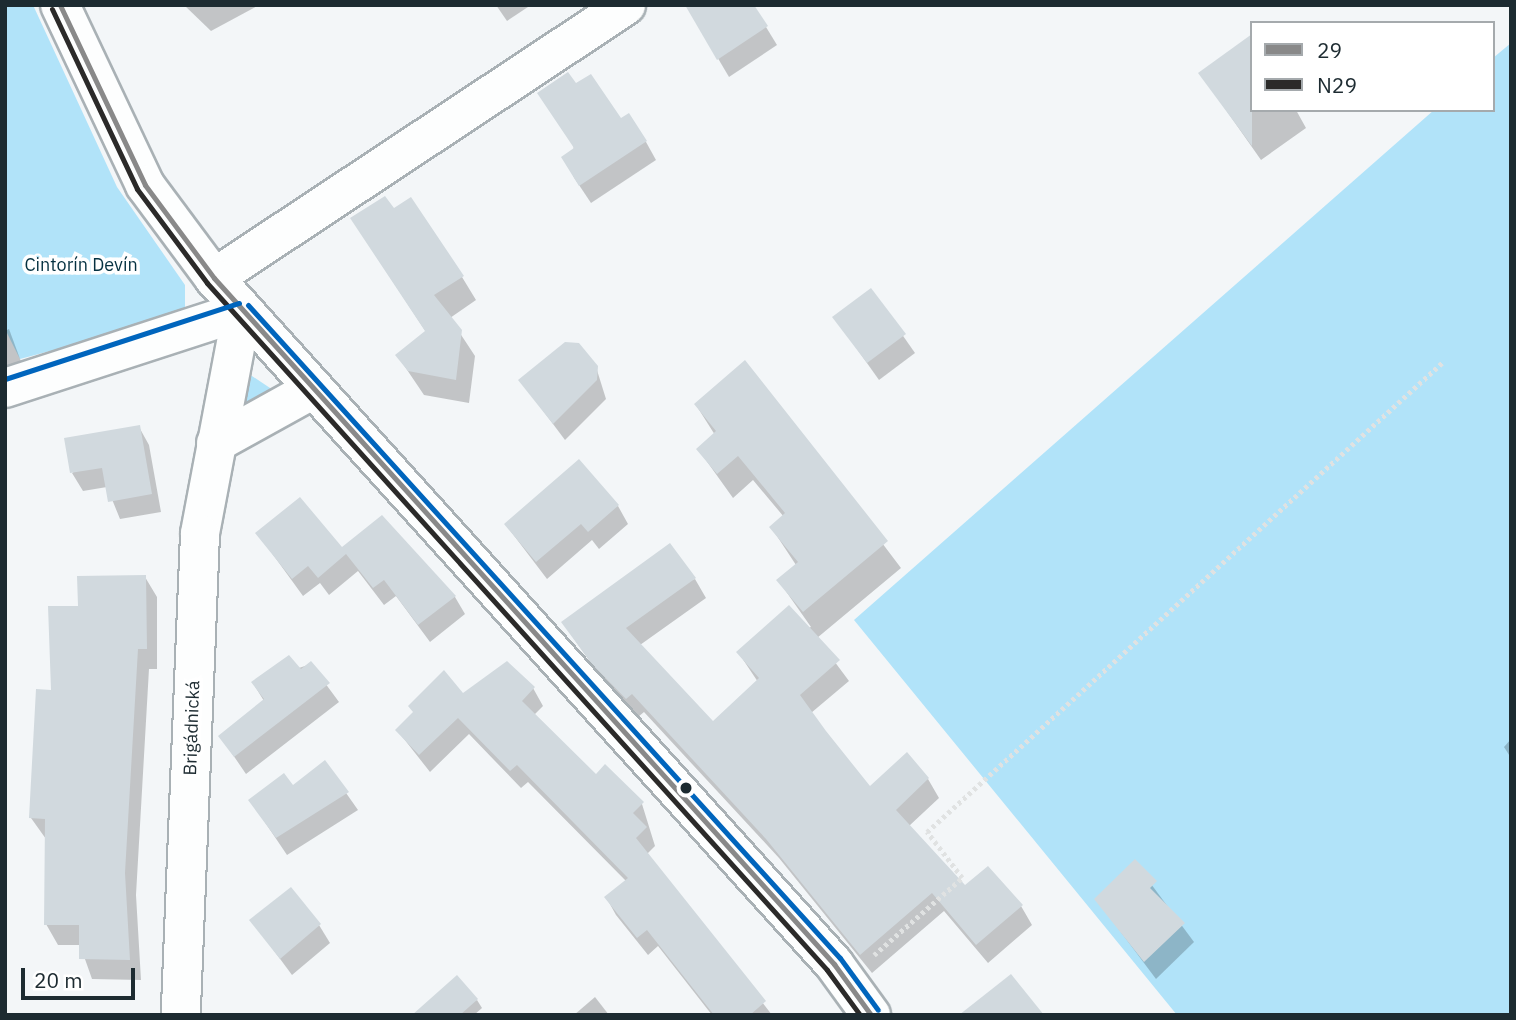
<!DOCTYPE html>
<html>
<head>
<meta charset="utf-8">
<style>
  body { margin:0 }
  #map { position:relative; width:1516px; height:1020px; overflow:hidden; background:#f3f6f8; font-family:"IBM Plex Sans",sans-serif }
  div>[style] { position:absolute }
  .green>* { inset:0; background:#b1e3f9 }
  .shadow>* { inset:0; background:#0003 }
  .building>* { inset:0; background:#d1d9de }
  .path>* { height:4.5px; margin-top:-2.25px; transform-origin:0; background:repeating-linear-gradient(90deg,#e0e2e2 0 3.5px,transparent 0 7px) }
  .roads { filter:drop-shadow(2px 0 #a9b1b5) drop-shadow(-2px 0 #a9b1b5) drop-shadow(0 2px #a9b1b5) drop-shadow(0 -2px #a9b1b5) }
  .minor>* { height:38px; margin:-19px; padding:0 19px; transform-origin:19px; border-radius:19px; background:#fdfefe }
  .tertiary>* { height:38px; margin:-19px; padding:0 19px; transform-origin:19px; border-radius:19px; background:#fdfefe }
  .bus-1>* { height:5px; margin:-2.5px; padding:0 2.5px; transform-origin:2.5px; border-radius:2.5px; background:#898989 }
  .bus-2>* { height:5px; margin:-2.5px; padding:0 2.5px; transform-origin:2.5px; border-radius:2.5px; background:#2b2a29 }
  .bus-3>* { height:5px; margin:-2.5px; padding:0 2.5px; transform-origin:2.5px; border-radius:2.5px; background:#0065bd }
  .dots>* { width:19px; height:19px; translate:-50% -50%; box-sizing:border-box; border:4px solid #fff; border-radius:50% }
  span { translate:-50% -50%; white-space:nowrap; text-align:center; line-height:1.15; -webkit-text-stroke:7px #fff; paint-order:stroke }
  .park-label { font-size:18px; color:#053141 }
  .street-label { font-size:18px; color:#1d2b31 }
  .frame { position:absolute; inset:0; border:7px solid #1d2b31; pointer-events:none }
  .legend { position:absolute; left:1250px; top:21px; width:245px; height:91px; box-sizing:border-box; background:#fff; border:2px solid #a5aaad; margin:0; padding:9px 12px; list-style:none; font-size:21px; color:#1d2b31 }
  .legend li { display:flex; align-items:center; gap:14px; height:35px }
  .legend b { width:35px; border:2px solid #a5aaad }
  .scale { position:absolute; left:21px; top:968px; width:114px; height:32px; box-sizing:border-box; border:4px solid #1d2b31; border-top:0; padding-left:9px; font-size:21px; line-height:24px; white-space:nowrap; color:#1d2b31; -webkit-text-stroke:5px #fff; paint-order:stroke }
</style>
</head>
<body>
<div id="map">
  <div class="green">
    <div style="clip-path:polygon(5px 5px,33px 5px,117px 187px,185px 285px,185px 315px,20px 359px,5px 329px)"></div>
    <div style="clip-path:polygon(1511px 43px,1511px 1015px,1177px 1015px,854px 620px,1434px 110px,1493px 110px,1493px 58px)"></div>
    <div style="clip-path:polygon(243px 370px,276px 392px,237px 415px)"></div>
  </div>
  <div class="shadow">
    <div style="clip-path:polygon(184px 5px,259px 5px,211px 31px)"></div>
    <div style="clip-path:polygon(496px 5px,531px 5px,507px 21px)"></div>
    <div style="clip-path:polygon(687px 6px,766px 27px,777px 45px,729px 77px)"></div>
    <div style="clip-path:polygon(1200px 73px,1252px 110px,1296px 110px,1306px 128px,1261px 160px)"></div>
    <div style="clip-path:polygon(575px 86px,646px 142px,656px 160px,591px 203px,573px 176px)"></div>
    <div style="clip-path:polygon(393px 211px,462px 277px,476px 300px,450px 318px,475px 356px,469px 403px,424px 395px,397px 355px,426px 332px,352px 219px)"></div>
    <div style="clip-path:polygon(871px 290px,915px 353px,879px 380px,835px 318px)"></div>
    <div style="clip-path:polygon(9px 329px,23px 367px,5px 373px,5px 331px)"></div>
    <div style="clip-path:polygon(745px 362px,901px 568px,817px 638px,849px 681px,811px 713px,870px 788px,928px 779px,939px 798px,909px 826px,965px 888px,1021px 906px,1032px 925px,988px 963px,944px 911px,872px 973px,779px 858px,644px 712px,638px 717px,605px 683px,563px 623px,695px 579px,706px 598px,640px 645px,713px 723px,758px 682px,738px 652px,811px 627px,778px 580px,796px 565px,771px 527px,784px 517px,753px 480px,733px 498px,698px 449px,715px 435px,696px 405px)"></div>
    <div style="clip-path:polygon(596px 367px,606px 399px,565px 440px,520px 380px)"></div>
    <div style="clip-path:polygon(139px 427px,149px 445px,161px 512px,120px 519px,107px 487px,83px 491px,72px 473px)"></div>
    <div style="clip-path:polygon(618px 506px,628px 524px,599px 549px,592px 540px,547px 579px,506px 525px)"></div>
    <div style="clip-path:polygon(258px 534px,342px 550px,455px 597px,465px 614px,430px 642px,396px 596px,384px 605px,358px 571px,329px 595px,320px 583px,303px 596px)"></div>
    <div style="clip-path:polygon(145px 577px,157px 597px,157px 669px,149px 669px,136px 895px,141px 980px,92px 979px,80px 945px,58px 945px,46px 924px,46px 839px,31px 818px,53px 692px,80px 607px)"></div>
    <div style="clip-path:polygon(311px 664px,339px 702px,246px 774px,220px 736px,264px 701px,253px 683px)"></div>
    <div style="clip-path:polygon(533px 688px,543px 706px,534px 715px,596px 776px,642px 804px,655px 846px,647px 854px,772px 1015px,712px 1015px,658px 946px,648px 955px,616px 915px,606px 897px,626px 881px,528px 782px,521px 788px,469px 734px,430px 772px,397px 730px,463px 696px)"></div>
    <div style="clip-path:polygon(1511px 739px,1511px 758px,1504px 747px)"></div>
    <div style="clip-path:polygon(325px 763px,358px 810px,287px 855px,250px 800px,293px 787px)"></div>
    <div style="clip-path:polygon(1134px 861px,1194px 942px,1156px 979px,1096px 899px)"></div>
    <div style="clip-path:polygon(252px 921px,319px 925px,330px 943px,292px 975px)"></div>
    <div style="clip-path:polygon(595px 997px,609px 1015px,574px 1015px)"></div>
    <div style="clip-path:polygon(477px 1000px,482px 1008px,474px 1015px,443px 1015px)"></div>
  </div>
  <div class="building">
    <div style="clip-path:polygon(685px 5px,754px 5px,768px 26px,717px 60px)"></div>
    <div style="clip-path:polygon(1252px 34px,1252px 146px,1198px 73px)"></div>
    <div style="clip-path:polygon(568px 72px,576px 83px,591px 74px,621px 118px,629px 113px,647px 141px,579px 186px,561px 157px,574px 148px,537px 93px)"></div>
    <div style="clip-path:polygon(385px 196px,394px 208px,411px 197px,464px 276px,434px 295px,462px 330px,456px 380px,408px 371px,395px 355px,425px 331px,350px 218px)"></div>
    <div style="clip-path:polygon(871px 288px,906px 334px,867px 363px,832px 317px)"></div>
    <div style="clip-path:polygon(565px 342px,579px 343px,598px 366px,597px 380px,553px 424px,518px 380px)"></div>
    <div style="clip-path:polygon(745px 360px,888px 541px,803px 612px,776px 580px,798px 562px,769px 527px,785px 513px,738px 456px,717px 474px,696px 449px,716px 431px,694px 404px)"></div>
    <div style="clip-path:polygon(140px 425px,152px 494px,108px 502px,102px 468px,70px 473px,64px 438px)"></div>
    <div style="clip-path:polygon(579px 459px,619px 505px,588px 532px,581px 524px,536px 562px,504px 524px)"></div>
    <div style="clip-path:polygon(300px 497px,342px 547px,382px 515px,456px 596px,418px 625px,384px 580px,373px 588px,346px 554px,318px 578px,308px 566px,292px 579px,255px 533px)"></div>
    <div style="clip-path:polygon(670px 543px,696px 578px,626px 628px,713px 721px,759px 678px,736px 652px,789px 605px,840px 660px,800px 695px,826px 731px,870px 786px,907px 752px,929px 778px,896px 810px,965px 885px,988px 866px,1023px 905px,976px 945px,932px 893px,860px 955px,766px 839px,632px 694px,626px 699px,592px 664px,561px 622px)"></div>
    <div style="clip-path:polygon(146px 575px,147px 649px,138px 649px,125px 873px,130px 960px,79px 959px,79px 925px,44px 925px,45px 819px,29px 818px,36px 689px,51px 690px,48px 606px,78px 606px,77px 576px)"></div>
    <div style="clip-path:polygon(289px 655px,301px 669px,311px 661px,330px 683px,234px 757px,218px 736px,264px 699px,251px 682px)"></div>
    <div style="clip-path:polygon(507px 661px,535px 687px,522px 701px,596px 774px,605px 764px,644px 802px,633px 813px,647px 827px,636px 838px,766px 1001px,750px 1015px,714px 1015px,647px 930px,637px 938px,604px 897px,628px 878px,517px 765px,510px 771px,458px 718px,419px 755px,395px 730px,413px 712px,408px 706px,444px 670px,463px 693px)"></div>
    <div style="clip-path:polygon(325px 760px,349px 792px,276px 838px,248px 800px,284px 773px,293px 785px)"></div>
    <div style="clip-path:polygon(1135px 859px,1157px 881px,1150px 888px,1185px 923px,1144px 962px,1094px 899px)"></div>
    <div style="clip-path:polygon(291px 887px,321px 924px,280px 959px,249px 920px)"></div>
    <div style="clip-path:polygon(1011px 974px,1044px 1015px,959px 1015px)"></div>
    <div style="clip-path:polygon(457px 975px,478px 999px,460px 1015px,412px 1015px)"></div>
  </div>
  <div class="path">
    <div style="left:874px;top:955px;width:117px;rotate:-41.2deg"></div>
    <div style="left:962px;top:878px;width:58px;rotate:-127.3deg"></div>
    <div style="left:927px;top:832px;width:698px;rotate:-42.33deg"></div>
  </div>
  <div class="roads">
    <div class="minor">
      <div style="left:214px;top:278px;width:494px;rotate:-33.5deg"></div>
      <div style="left:5px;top:388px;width:249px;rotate:-18deg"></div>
      <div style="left:242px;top:311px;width:227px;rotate:100.7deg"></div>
      <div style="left:200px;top:534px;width:481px;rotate:92.3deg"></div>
      <div style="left:216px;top:443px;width:107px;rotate:-29deg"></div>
    </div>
    <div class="tertiary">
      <div style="left:60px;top:5px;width:199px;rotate:64.7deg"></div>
      <div style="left:145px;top:185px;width:116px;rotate:53.4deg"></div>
      <div style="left:214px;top:278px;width:925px;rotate:47.89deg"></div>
      <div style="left:834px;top:964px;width:63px;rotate:54deg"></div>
    </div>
  </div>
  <div class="bus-1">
    <div style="left:60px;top:5px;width:199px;rotate:64.7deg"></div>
    <div style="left:145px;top:185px;width:116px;rotate:53.4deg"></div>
    <div style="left:214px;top:278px;width:925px;rotate:47.89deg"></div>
    <div style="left:834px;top:964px;width:63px;rotate:54deg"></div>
  </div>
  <div class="bus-2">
    <div style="left:52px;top:9px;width:199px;rotate:64.7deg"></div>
    <div style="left:137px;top:189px;width:117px;rotate:53.3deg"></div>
    <div style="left:207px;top:283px;width:925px;rotate:47.93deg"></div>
    <div style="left:827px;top:970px;width:56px;rotate:53.7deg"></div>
  </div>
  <div class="bus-3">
    <div style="left:248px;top:305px;width:881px;rotate:47.81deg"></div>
    <div style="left:840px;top:958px;width:64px;rotate:53.8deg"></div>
    <div style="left:5px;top:379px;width:246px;rotate:-18deg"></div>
  </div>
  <div class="dots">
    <div style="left:686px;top:788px;background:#1d2b31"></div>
  </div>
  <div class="park-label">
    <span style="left:81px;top:265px">Cintorín Devín</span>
  </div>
  <div class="street-label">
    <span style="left:192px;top:728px;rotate:-88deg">Brigádnická</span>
  </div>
  <div class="frame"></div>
  <ul class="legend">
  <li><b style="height:9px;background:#898989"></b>29</li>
  <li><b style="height:9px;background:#2b2a29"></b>N29</li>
  </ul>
  <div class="scale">20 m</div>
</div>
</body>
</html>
